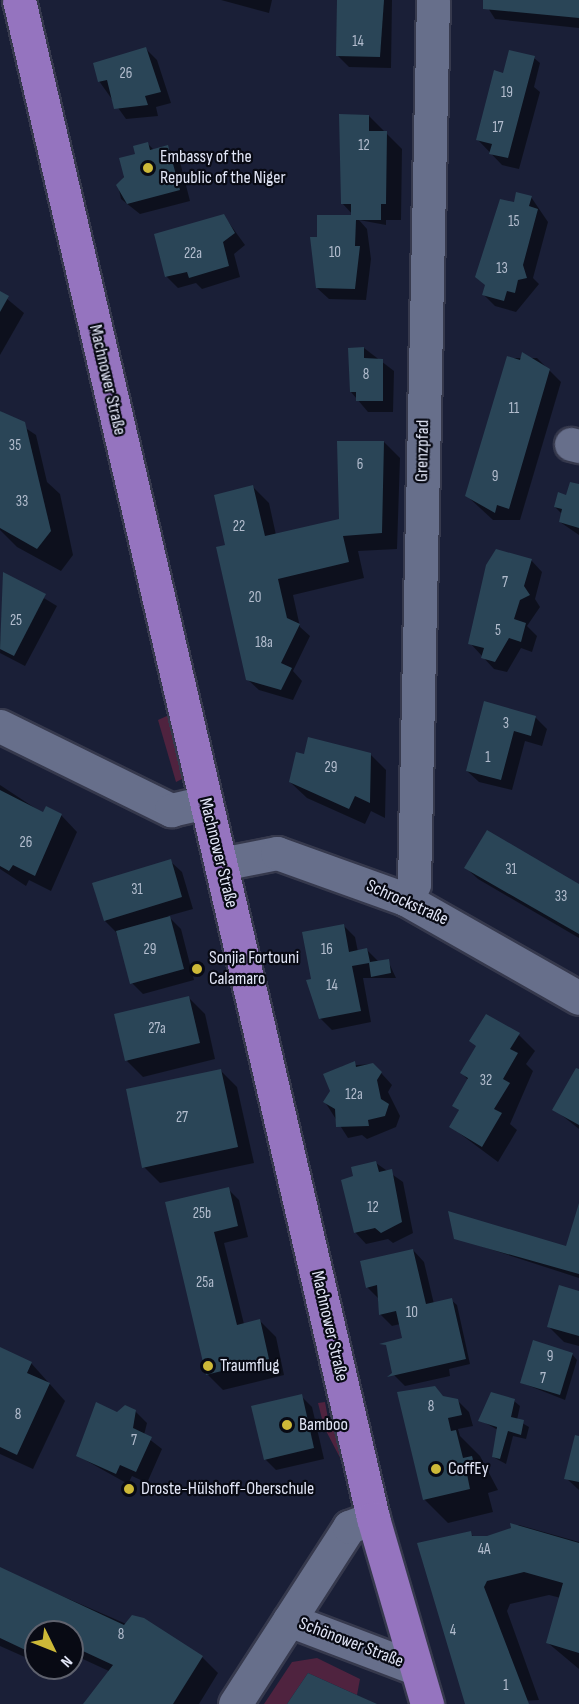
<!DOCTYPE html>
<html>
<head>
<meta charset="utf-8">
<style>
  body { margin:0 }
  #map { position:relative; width:579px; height:1704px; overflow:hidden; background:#1a1f37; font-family:"Sofia Sans Condensed",sans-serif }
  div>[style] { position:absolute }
  .green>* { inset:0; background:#4f233f }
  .shadow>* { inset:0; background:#0007 }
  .building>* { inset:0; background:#2a4557 }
  .roads { filter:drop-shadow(2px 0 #36394d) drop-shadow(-2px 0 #36394d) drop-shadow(0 2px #36394d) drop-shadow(0 -2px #36394d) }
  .minor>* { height:33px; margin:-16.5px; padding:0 16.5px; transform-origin:16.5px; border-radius:16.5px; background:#676f8b }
  .major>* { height:33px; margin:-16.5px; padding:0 16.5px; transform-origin:16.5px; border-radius:16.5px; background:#9574bf }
  .dots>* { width:16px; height:16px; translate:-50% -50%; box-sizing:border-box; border:3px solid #080a14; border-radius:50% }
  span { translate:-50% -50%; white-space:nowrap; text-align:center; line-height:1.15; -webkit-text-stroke:4.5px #080a14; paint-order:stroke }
  .number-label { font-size:15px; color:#b3bdce }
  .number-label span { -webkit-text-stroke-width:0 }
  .poi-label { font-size:18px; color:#e1e5f6 }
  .left { translate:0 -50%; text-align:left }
  .street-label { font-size:18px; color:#e1e5f6 }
  .north { position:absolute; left:24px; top:1620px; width:60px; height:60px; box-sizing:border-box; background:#080a14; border:2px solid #5f626e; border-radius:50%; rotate:133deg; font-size:16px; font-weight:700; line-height:24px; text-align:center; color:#e1e5f6 }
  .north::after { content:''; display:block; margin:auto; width:21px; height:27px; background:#cdb938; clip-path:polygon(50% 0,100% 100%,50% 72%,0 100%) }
</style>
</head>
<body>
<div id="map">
  <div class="green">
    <div style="clip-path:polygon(169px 715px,184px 778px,176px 782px,158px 720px)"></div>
    <div style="clip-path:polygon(325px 1402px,330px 1429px,341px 1436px,349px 1475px,324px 1427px,318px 1403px)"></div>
    <div style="clip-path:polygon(317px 1658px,360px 1679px,357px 1695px,308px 1673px,287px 1704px,264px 1704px,292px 1662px)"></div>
  </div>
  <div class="shadow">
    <div style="clip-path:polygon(221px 0,272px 0,269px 13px)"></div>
    <div style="clip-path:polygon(339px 0,392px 0,391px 68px,349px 67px,338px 56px)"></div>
    <div style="clip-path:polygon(483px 0,579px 0,579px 28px,495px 19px)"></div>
    <div style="clip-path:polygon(146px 49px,157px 60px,171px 103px,156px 107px,158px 116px,126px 119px,99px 81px)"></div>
    <div style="clip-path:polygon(534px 58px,540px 63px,534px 87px,540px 92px,519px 169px,502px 165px,478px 140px,508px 76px)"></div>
    <div style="clip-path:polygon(369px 116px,402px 149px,401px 220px,386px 220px,386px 225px,359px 220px,367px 229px,371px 259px,366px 300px,329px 299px,317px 288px,318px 239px,355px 217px,342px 203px)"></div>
    <div style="clip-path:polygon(147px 143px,155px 151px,167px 147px,179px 158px,190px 201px,140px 214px,121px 199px,118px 185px)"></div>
    <div style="clip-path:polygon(531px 197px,548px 222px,533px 278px,539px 284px,516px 312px,495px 306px,484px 295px,515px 204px)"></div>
    <div style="clip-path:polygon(224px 216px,245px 245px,234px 254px,240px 277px,202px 289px,196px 283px,178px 288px,166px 276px)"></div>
    <div style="clip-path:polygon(0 293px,24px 313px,0 355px)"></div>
    <div style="clip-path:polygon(364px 348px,394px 371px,393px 412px,368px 412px,351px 392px)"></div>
    <div style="clip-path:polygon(508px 358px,537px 358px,561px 382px,520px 520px,493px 520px,467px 496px)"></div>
    <div style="clip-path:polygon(0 411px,36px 435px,47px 482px,60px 494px,73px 555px,61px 571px,17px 547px,0 530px)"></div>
    <div style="clip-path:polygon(384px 442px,400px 458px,397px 549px,358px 551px,364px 578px,293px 595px,300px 627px,310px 636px,293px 671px,302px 681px,293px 700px,259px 690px,247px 679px,227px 546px,253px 487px,269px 503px,276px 535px,340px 520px)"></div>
    <div style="clip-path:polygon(579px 486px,579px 535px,560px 522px,562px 514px,555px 507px)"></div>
    <div style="clip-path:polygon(531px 560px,542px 572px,535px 599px,540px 607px,527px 626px,537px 636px,532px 652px,521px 648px,507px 672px,494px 669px,470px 643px)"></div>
    <div style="clip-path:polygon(4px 574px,57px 606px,25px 666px,0 653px)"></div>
    <div style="clip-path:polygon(485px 703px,536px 718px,547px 729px,542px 746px,525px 741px,512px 790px,479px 782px,467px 771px)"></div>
    <div style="clip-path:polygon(370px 754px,386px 770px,385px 818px,371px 811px,365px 824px,307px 798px,290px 782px)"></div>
    <div style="clip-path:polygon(0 785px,44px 814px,61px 815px,77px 832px,51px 891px,29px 880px,26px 886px,0 869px)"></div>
    <div style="clip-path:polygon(170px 861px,182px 872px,193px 909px,168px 916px,181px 929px,194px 980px,143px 994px,132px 983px,116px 932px,105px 921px)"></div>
    <div style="clip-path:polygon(466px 868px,579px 886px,579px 938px,478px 879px)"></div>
    <div style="clip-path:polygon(343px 925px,355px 937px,358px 952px,367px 950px,378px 961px,388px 961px,396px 978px,363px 978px,371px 1022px,332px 1030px,320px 1018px,313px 980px)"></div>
    <div style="clip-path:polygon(189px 998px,205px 1014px,215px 1059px,143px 1077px,127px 1061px)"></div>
    <div style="clip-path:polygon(519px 1035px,535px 1051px,526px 1064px,533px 1071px,510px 1124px,517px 1130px,498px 1162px,451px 1127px,460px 1111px,453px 1105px,468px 1080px,462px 1073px)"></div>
    <div style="clip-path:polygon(373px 1064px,392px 1085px,388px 1092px,400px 1116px,396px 1127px,367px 1139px,362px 1135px,348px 1138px,325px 1102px,342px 1066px)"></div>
    <div style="clip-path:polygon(221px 1071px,237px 1087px,254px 1163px,160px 1183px,144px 1167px)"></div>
    <div style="clip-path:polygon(579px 1071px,579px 1129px,554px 1109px)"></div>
    <div style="clip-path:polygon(376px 1163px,403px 1182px,413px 1233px,393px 1243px,388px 1239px,366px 1244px,355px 1232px,355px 1177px)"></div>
    <div style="clip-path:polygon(228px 1189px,239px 1200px,248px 1237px,224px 1243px,244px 1324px,260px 1321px,276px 1337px,284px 1375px,223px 1390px,207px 1374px,167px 1203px)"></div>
    <div style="clip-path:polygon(579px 1206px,579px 1278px,456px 1238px,567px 1248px)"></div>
    <div style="clip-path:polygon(413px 1250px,424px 1262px,434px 1304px,451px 1300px,457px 1305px,470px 1364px,449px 1369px,450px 1376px,405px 1386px,394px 1375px,404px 1339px,400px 1324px,392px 1326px,380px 1314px,378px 1298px,367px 1287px)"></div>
    <div style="clip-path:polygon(579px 1292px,579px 1346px,564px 1342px,548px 1326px)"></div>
    <div style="clip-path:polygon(0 1349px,31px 1363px,65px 1401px,33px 1469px,0 1454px)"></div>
    <div style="clip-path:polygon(572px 1354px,577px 1360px,565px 1400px,522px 1383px)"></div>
    <div style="clip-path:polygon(301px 1396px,312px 1407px,324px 1459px,276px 1470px,265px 1459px)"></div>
    <div style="clip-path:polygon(445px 1398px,458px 1401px,469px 1412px,473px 1426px,458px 1429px,460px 1436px,480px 1456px,498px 1490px,488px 1493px,493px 1512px,448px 1523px,424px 1499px)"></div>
    <div style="clip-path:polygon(514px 1401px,520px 1406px,517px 1420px,529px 1427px,526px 1439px,513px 1436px,506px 1464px,493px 1457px,498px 1430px,480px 1420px)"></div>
    <div style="clip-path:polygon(135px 1411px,147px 1423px,144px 1435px,162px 1449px,147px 1483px,132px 1476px,128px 1484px,78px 1456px,117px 1413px)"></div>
    <div style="clip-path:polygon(579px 1438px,579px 1490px,566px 1478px)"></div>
    <div style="clip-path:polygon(519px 1525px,579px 1542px,579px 1669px,548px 1643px,561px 1598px,549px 1595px,510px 1604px,507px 1611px,539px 1700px,466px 1704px,470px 1533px,475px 1538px,497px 1536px)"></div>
    <div style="clip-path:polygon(0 1569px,202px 1657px,218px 1673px,199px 1704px,87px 1704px,111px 1672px,72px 1654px,72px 1632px,36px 1632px,36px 1662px,0 1646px)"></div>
    <div style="clip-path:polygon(48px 1668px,58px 1668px,56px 1672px)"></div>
  </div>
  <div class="building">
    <div style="clip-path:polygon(337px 0,384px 0,380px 57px,336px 56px)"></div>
    <div style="clip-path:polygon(483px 0,579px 0,579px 18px,483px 9px)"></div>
    <div style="clip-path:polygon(146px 47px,161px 92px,145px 96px,148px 105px,114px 109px,107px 80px,98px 82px,93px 63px)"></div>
    <div style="clip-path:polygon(509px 50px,535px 56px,508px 158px,489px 154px,492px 144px,476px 140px,494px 70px,503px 73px)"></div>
    <div style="clip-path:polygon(339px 114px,369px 115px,369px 131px,387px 131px,386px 204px,381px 204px,381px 220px,356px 220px,355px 246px,360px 246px,355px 289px,316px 288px,310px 237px,317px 237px,317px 215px,351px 215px,351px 204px,341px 204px)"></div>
    <div style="clip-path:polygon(148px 142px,150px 150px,168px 145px,180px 190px,127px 204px,116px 185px,124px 177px,119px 158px,135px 154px,133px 146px)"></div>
    <div style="clip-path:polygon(516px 192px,532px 196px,529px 206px,538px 209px,523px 265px,527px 278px,518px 280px,515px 293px,507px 291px,504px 301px,482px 295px,485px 285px,475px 277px,500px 199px,514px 202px)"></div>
    <div style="clip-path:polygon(224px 214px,235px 233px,223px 242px,229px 266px,189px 278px,187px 272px,165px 277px,154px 234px)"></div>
    <div style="clip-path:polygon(0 291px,9px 296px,0 312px)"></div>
    <div style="clip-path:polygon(364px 347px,364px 358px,383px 359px,383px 401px,356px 401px,356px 392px,350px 392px,348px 348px)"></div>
    <div style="clip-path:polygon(522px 352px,550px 369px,509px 509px,497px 505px,495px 513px,465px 496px,507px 356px,520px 360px)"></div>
    <div style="clip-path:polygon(0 411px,25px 422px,51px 531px,37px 549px,0 528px)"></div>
    <div style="clip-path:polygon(337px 441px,384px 441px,382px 533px,343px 536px,349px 562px,278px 579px,287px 618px,300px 624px,281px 663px,292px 668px,281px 690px,246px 680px,216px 547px,225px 545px,214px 495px,253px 485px,265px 536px,339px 519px)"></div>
    <div style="clip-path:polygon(570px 482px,579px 484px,579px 528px,559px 522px,562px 509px,554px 507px,558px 492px,566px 495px)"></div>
    <div style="clip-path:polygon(496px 549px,532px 559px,524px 586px,530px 595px,520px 600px,514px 619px,526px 623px,521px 642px,509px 638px,495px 662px,481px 658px,484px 648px,468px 644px,486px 565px)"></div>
    <div style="clip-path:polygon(3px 572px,46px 594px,14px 656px,0 649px)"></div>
    <div style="clip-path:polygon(484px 701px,536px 716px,531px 736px,514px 731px,501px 780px,466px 771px)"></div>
    <div style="clip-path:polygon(308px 737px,371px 753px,370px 803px,355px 796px,349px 809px,289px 782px,296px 752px,304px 754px)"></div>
    <div style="clip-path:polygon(0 790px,43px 812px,46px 806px,62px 814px,35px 876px,13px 865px,9px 871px,0 866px)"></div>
    <div style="clip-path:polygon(487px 830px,579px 884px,579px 934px,464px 868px)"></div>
    <div style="clip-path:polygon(171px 859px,182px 897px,104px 921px,92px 883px)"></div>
    <div style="clip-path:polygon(170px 916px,184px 969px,130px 984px,116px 931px)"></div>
    <div style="clip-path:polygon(344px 924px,349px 952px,367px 948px,370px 962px,389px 959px,391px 973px,371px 977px,369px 963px,352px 966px,361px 1011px,319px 1019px,306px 980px,311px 979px,302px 932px)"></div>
    <div style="clip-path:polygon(189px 996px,200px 1043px,125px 1061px,114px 1014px)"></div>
    <div style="clip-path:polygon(486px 1014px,520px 1033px,510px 1049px,518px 1053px,503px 1079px,510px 1083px,494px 1109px,502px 1113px,482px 1147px,449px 1127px,459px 1110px,452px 1106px,468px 1078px,460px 1073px,476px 1046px,469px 1041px)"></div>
    <div style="clip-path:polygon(355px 1061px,356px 1067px,373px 1063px,382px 1072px,377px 1080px,381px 1099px,389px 1104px,385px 1116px,368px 1120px,369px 1126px,336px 1127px,335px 1109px,323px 1102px,330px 1091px,323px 1074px)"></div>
    <div style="clip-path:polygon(576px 1068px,579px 1069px,579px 1125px,552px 1110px)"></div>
    <div style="clip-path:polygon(221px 1069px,238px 1147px,142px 1168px,126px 1089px)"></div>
    <div style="clip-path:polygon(376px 1161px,379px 1172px,392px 1169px,402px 1222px,381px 1233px,375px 1228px,354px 1233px,341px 1180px,353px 1176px,351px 1167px)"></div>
    <div style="clip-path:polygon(229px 1187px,238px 1226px,214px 1232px,237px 1325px,260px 1319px,269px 1359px,206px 1375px,165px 1202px)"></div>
    <div style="clip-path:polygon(579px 1203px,579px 1274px,454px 1239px,448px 1211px,566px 1246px)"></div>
    <div style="clip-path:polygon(413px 1249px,426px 1304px,452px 1298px,466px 1359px,387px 1377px,392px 1373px,386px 1345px,379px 1344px,402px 1338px,396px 1311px,379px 1315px,377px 1285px,366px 1288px,360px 1261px)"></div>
    <div style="clip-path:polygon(559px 1285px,579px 1291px,579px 1336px,547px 1327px)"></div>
    <div style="clip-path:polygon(533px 1340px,573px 1353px,560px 1395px,520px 1383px)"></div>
    <div style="clip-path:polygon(0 1347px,32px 1362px,27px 1373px,50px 1383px,17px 1455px,0 1447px)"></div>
    <div style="clip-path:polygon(435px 1386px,443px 1396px,458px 1399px,462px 1415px,448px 1418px,451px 1431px,456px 1430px,463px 1458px,472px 1456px,475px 1467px,466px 1469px,470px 1489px,423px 1500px,397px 1392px)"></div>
    <div style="clip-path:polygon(491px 1392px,515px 1399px,511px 1417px,524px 1420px,521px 1435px,508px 1431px,500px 1459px,492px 1457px,497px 1427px,478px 1421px)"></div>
    <div style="clip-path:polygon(302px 1394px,314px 1448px,264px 1460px,251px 1406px)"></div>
    <div style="clip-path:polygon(96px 1402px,117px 1412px,125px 1405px,136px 1410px,133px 1428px,152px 1437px,136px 1472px,120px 1465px,116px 1474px,76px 1456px)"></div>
    <div style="clip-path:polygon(575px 1435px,579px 1436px,579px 1482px,564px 1479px)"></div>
    <div style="clip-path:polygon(510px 1523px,579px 1543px,579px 1653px,546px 1643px,563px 1583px,524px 1572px,487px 1581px,484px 1587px,529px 1704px,465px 1704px,417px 1543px,471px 1531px,472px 1536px,487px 1536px,511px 1528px)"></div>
    <div style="clip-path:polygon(0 1567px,124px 1625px,132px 1615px,144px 1618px,203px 1656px,173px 1704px,83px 1704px,113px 1665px,72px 1646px,72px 1632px,36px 1632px,36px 1655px,0 1638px)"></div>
    <div style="clip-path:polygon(308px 1673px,359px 1696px,377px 1704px,287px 1704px)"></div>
  </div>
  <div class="roads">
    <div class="minor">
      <div style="left:571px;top:444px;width:8px;rotate:14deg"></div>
      <div style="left:0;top:726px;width:191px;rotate:26.2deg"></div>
      <div style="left:171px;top:810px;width:35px;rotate:-13deg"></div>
      <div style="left:221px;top:864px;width:57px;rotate:-11.1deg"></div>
      <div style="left:277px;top:853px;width:136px;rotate:19.8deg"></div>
      <div style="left:405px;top:899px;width:200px;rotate:29.6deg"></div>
      <div style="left:405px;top:899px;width:17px;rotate:-59deg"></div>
      <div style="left:414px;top:884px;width:884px;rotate:-88.77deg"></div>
      <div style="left:289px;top:1620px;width:133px;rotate:20.8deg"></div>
      <div style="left:235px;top:1704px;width:211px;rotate:-57.2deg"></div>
      <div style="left:349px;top:1527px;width:26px;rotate:-21deg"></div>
    </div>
    <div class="major">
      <div style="left:19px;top:0;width:1559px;rotate:76.87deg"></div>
      <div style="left:373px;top:1518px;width:194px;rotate:73.8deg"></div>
    </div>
  </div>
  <div class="dots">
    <div style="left:148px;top:168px;background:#cdb938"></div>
    <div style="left:197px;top:969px;background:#cdb938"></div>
    <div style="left:208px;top:1366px;background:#cdb938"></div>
    <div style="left:287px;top:1425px;background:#cdb938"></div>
    <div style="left:436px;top:1469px;background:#cdb938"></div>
    <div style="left:129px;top:1489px;background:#cdb938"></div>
  </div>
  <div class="number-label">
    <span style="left:358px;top:42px">14</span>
    <span style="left:126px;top:74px">26</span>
    <span style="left:507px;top:93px">19</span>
    <span style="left:498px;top:128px">17</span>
    <span style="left:364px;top:146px">12</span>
    <span style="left:514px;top:222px">15</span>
    <span style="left:335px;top:253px">10</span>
    <span style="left:193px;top:254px">22a</span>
    <span style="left:502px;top:269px">13</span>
    <span style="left:366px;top:375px">8</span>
    <span style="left:514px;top:409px">11</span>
    <span style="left:15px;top:446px">35</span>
    <span style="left:360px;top:465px">6</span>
    <span style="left:495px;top:477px">9</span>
    <span style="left:22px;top:502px">33</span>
    <span style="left:239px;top:527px">22</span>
    <span style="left:505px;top:583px">7</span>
    <span style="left:255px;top:598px">20</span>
    <span style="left:16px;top:621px">25</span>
    <span style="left:498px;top:631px">5</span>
    <span style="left:264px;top:643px">18a</span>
    <span style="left:506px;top:724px">3</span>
    <span style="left:488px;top:758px">1</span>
    <span style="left:331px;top:768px">29</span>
    <span style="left:26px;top:843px">26</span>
    <span style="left:511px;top:870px">31</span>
    <span style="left:137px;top:890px">31</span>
    <span style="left:561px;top:897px">33</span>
    <span style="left:150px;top:950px">29</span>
    <span style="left:327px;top:950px">16</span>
    <span style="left:332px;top:986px">14</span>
    <span style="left:157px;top:1029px">27a</span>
    <span style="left:486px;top:1081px">32</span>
    <span style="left:354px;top:1095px">12a</span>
    <span style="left:182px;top:1118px">27</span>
    <span style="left:373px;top:1208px">12</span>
    <span style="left:202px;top:1214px">25b</span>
    <span style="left:205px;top:1283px">25a</span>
    <span style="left:412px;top:1313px">10</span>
    <span style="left:550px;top:1357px">9</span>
    <span style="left:543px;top:1379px">7</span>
    <span style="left:431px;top:1407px">8</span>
    <span style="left:18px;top:1415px">8</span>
    <span style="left:134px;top:1441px">7</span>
    <span style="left:484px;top:1550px">4A</span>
    <span style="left:453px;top:1631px">4</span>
    <span style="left:121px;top:1635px">8</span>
    <span style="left:506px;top:1686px">1</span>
  </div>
  <div class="poi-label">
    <span class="left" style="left:160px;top:168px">Embassy of the<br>Republic of the Niger</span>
    <span class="left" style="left:209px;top:969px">Sonjia Fortouni<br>Calamaro</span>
    <span class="left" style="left:220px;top:1366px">Traumflug</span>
    <span class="left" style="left:299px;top:1425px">Bamboo</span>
    <span class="left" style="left:448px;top:1469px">CoffEy</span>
    <span class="left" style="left:141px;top:1489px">Droste-Hülshoff-Oberschule</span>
  </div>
  <div class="street-label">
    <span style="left:107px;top:380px;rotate:77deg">Machnower Straße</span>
    <span style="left:423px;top:451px;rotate:-89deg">Grenzpfad</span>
    <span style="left:218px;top:853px;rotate:76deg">Machnower Straße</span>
    <span style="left:407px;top:903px;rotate:24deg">Schrockstraße</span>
    <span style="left:329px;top:1326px;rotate:77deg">Machnower Straße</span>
    <span style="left:351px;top:1643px;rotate:21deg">Schönower Straße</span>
  </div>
  <div class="north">N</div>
</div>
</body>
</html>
